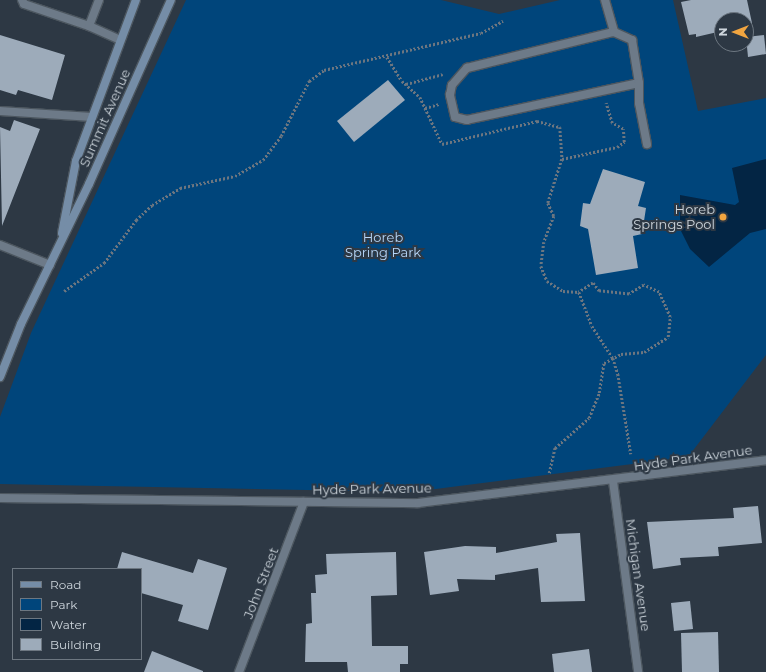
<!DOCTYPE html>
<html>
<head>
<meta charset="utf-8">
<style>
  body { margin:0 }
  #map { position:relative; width:766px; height:672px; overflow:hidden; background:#2d3844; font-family:Montserrat,sans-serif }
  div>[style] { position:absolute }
  .green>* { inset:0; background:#00457b }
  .water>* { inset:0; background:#032544 }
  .building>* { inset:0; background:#9dabba }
  .path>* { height:2.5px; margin-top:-1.25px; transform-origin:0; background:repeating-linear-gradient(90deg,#6d7680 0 2px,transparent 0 4px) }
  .roads { filter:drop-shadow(1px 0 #4c565f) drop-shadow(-1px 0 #4c565f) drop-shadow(0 1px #4c565f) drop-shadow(0 -1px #4c565f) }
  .service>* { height:8px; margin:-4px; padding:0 4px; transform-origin:4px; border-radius:4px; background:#6d7a88 }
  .minor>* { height:8px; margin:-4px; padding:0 4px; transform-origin:4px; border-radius:4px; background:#6d7a88 }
  .secondary>* { height:8px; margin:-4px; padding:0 4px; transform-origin:4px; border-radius:4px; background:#758da7 }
  .dots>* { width:11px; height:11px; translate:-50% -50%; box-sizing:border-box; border:2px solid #2d3844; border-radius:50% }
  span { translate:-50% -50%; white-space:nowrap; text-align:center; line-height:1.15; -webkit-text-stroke:4px #2d3844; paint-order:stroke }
  .street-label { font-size:13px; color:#cdd5dc }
  .poi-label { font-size:13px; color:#cdd5dc }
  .right { translate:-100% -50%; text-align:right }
  .park-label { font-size:13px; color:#b7d7f9 }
  .legend { position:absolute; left:12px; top:568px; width:130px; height:92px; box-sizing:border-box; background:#2d3844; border:1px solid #6d7781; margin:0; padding:5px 7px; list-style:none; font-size:12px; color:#cdd5dc }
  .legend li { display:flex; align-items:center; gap:8px; height:20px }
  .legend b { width:20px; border:1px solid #6d7781 }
  .north { position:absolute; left:714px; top:12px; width:40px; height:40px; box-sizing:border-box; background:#2d3844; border:1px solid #6d7781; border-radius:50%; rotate:270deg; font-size:11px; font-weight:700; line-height:16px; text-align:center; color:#cdd5dc }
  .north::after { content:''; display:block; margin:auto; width:14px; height:18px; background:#f1a540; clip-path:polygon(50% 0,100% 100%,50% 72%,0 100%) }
</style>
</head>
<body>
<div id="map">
  <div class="green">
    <div style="clip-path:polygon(186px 0,441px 0,499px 14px,560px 0,673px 0,698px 111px,766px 98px,766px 355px,688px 457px,412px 492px,0 484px,0 417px,31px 333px)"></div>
  </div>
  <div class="water">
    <div style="clip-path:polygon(766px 159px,766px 229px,750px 233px,709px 267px,690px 249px,680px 229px,680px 195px,735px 205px,739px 202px,732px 168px)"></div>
  </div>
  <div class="building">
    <div style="clip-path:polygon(691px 0,747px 0,752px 23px,746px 25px,746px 20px,722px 20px,722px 31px,696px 37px,696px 34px,689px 35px,681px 2px)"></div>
    <div style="clip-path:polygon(0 35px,65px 55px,52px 100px,18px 90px,16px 95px,0 90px)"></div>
    <div style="clip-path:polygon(764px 35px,766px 54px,748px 57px,746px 37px)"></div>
    <div style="clip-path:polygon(388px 80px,405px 100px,354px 142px,337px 121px)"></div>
    <div style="clip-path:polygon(14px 120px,40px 129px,2px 226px,0 127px,10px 131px)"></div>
    <div style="clip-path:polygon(603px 169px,645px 182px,638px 206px,646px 208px,642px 234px,633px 236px,638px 268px,596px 275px,588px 229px,580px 226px,583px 203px,590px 204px)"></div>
    <div style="clip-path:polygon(758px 506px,762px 543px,718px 547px,719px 556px,680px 558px,681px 565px,653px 569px,647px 522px,734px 518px,733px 508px)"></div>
    <div style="clip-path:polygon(580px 533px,585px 601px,541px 602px,538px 568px,495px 575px,495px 580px,457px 579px,459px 591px,430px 595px,424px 552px,465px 546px,496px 547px,496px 553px,557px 542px,556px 534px)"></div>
    <div style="clip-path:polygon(122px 552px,193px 573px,198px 559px,227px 568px,208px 630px,178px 621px,183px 605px,141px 593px,141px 569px,117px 569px)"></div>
    <div style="clip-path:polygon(396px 552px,397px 595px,371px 596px,372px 646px,408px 646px,408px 664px,400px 664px,400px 672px,348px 672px,347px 662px,305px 662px,306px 624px,312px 623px,311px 593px,316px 593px,315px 575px,327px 574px,326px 554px)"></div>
    <div style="clip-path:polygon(690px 601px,693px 629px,674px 631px,671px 603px)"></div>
    <div style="clip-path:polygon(718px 632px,719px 672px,682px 672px,681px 633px)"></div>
    <div style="clip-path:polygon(589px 649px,592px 672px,554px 672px,552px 654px)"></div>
    <div style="clip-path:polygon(152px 651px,203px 671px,203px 672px,144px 672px)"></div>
  </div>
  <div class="path">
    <div style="left:387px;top:57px;width:28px;rotate:58deg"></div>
    <div style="left:402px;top:81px;width:24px;rotate:42deg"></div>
    <div style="left:420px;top:97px;width:52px;rotate:64.9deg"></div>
    <div style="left:442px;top:144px;width:98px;rotate:-13.6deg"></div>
    <div style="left:537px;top:121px;width:24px;rotate:15deg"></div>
    <div style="left:560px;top:127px;width:32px;rotate:86deg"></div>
    <div style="left:562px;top:159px;width:46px;rotate:107.7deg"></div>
    <div style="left:548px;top:203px;width:14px;rotate:65deg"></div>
    <div style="left:554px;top:216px;width:28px;rotate:111deg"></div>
    <div style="left:544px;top:242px;width:24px;rotate:97deg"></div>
    <div style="left:541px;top:266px;width:16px;rotate:68deg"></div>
    <div style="left:547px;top:281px;width:19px;rotate:32deg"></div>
    <div style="left:563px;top:291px;width:16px;rotate:4deg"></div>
    <div style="left:579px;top:292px;width:36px;rotate:69deg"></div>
    <div style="left:592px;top:326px;width:38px;rotate:57deg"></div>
    <div style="left:613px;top:358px;width:17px;rotate:73deg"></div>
    <div style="left:618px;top:374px;width:81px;rotate:80.8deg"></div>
    <div style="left:406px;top:84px;width:38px;rotate:-15deg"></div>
    <div style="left:425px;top:108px;width:15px;rotate:-16deg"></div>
    <div style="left:562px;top:159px;width:56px;rotate:-12.3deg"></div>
    <div style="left:617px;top:147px;width:9px;rotate:-36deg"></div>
    <div style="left:624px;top:142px;width:13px;rotate:-94deg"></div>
    <div style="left:623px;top:129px;width:13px;rotate:-151deg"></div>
    <div style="left:612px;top:123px;width:21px;rotate:-107deg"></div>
    <div style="left:64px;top:291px;width:49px;rotate:-35deg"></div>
    <div style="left:104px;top:263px;width:54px;rotate:-53.3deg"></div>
    <div style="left:136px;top:220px;width:22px;rotate:-43deg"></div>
    <div style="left:152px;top:205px;width:33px;rotate:-31deg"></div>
    <div style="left:180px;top:188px;width:56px;rotate:-12.3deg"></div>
    <div style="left:235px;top:176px;width:32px;rotate:-30deg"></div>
    <div style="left:263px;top:160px;width:30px;rotate:-53deg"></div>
    <div style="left:281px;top:136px;width:62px;rotate:-63deg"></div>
    <div style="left:309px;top:81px;width:19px;rotate:-36deg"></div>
    <div style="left:324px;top:70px;width:161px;rotate:-13.3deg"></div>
    <div style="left:481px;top:33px;width:25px;rotate:-29deg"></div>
    <div style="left:549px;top:473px;width:26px;rotate:-77deg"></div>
    <div style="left:555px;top:448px;width:45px;rotate:-41.4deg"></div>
    <div style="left:589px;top:418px;width:27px;rotate:-68deg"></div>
    <div style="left:599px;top:393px;width:30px;rotate:-81deg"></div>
    <div style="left:604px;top:363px;width:19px;rotate:-28deg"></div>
    <div style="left:621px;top:354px;width:23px;rotate:-5deg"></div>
    <div style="left:644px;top:352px;width:28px;rotate:-32deg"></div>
    <div style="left:668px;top:337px;width:20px;rotate:-84deg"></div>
    <div style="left:670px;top:317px;width:27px;rotate:-114deg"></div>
    <div style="left:659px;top:292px;width:17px;rotate:-155deg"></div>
    <div style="left:644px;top:285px;width:17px;rotate:149deg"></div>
    <div style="left:629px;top:294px;width:30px;rotate:-174deg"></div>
    <div style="left:599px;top:291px;width:10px;rotate:-127deg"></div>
    <div style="left:593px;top:283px;width:17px;rotate:147deg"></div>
  </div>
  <div class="roads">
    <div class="service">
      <div style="left:22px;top:0;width:4px;rotate:63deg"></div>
      <div style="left:24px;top:4px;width:69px;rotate:18.7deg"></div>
      <div style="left:99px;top:0;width:28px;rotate:111deg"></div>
      <div style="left:89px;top:26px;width:34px;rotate:24deg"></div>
      <div style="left:605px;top:0;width:33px;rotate:74deg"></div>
      <div style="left:639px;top:83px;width:176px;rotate:167.9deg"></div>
      <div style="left:467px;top:120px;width:12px;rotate:-166deg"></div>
      <div style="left:455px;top:117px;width:23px;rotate:-103deg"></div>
      <div style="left:450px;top:95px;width:10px;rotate:-79deg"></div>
      <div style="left:452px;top:85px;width:23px;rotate:-49deg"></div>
      <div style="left:467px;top:68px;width:151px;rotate:-13.8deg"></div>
      <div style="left:614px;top:32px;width:20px;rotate:24deg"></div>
      <div style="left:632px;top:40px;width:44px;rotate:80.8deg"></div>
      <div style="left:639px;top:83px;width:20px;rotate:90deg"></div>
      <div style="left:639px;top:103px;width:42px;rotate:79deg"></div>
      <div style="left:0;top:111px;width:92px;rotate:3.7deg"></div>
      <div style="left:0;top:245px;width:54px;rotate:21.8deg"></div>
    </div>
    <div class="minor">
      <div style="left:613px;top:481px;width:193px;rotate:82.5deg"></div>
      <div style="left:0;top:498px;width:418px;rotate:0.7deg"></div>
      <div style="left:418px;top:503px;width:351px;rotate:-7deg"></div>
      <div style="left:239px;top:672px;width:182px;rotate:-69.1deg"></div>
    </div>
    <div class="secondary">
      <div style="left:62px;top:233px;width:73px;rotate:-79deg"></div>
      <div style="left:76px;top:161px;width:172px;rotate:-69.6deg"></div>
      <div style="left:0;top:377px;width:57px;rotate:-68.4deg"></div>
      <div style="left:21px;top:324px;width:156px;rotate:-64.1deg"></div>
      <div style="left:89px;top:184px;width:201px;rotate:-66deg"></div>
    </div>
  </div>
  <div class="dots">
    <div style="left:723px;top:217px;background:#f1a540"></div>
  </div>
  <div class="street-label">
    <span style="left:105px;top:118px;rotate:-66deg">Summit Avenue</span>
    <span style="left:693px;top:458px;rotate:-8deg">Hyde Park Avenue</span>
    <span style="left:372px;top:489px;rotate:-1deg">Hyde Park Avenue</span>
    <span style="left:638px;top:575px;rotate:82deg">Michigan Avenue</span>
    <span style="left:261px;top:583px;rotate:-69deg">John Street</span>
  </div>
  <div class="poi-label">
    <span class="right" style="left:715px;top:217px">Horeb<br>Springs Pool</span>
  </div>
  <div class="park-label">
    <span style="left:383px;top:245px">Horeb<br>Spring Park</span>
  </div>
  <ul class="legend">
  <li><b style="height:5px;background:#758da7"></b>Road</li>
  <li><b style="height:11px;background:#00457b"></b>Park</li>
  <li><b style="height:11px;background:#032544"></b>Water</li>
  <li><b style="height:11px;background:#9dabba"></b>Building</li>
  </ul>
  <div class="north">N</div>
</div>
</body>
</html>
